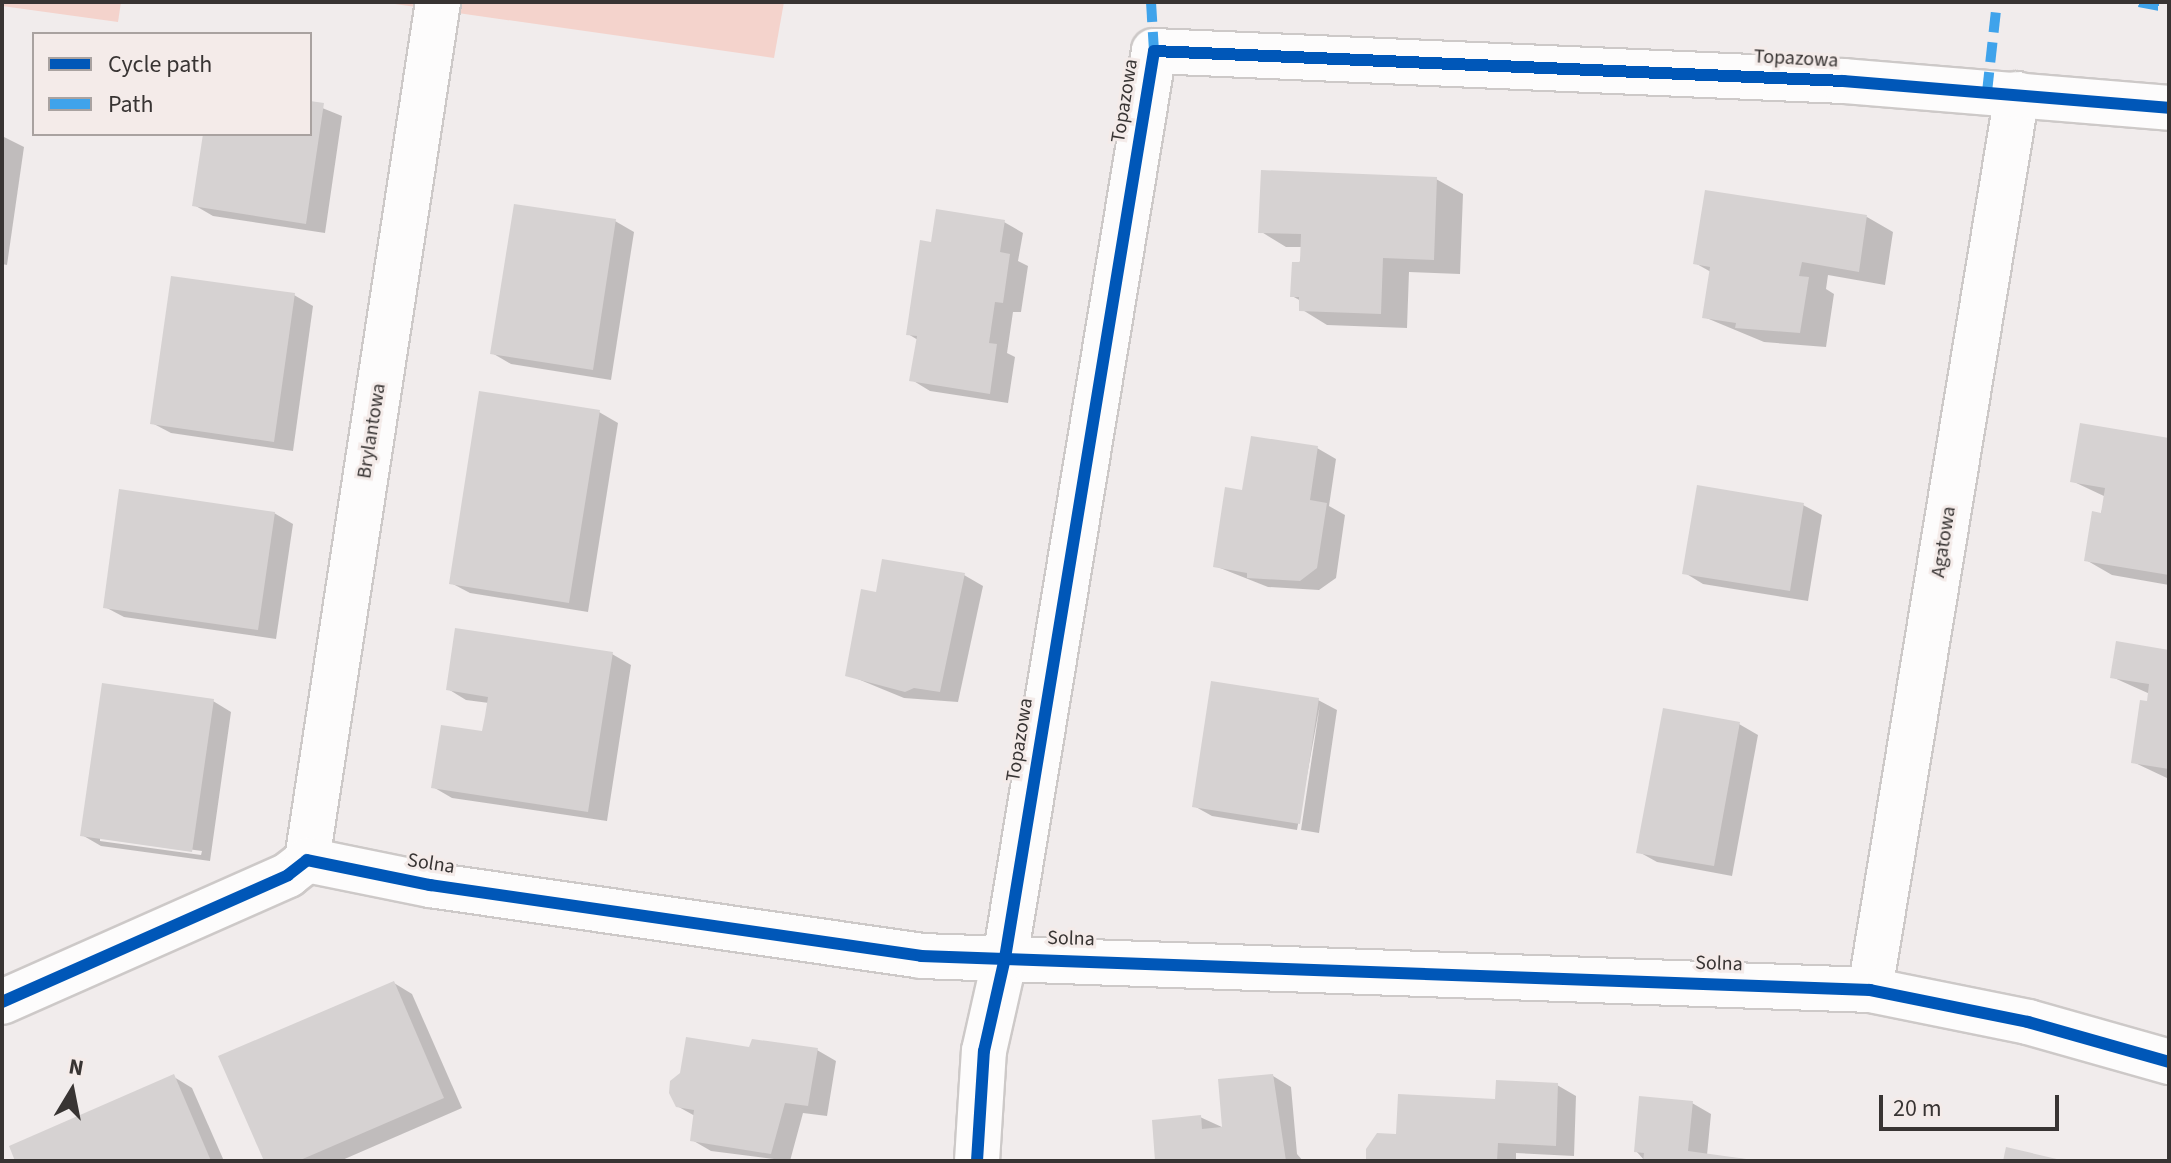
<!DOCTYPE html>
<html>
<head>
<meta charset="utf-8">
<style>
  body { margin:0 }
  #map { position:relative; width:2171px; height:1163px; overflow:hidden; background:#f1ecec; font-family:"Source Sans 3",sans-serif }
  div>[style] { position:absolute }
  .green>* { inset:0; background:#f4d3cc }
  .shadow>* { inset:0; background:#0003 }
  .building>* { inset:0; background:#d6d2d2 }
  .roads { filter:drop-shadow(2px 0 #cdc9c8) drop-shadow(-2px 0 #cdc9c8) drop-shadow(0 2px #cdc9c8) drop-shadow(0 -2px #cdc9c8) }
  .minor>* { height:44px; margin:-22px; padding:0 22px; transform-origin:22px; border-radius:22px; background:#fdfcfc }
  .quiet>* { height:10px; margin-top:-5px; transform-origin:0; background:repeating-linear-gradient(90deg,#3fa3eb 0 20px,transparent 0 30px) }
  .cycleway>* { height:12px; margin:-6px; padding:0 6px; transform-origin:6px; border-radius:6px; background:#0057b8 }
  span { translate:-50% -50%; white-space:nowrap; text-align:center; line-height:1.15; -webkit-text-stroke:6px #f4ebe9; paint-order:stroke }
  .street-label { font-size:20px; color:#383433 }
  .frame { position:absolute; inset:0; border:4px solid #383433; pointer-events:none }
  .legend { position:absolute; left:32px; top:32px; width:280px; height:104px; box-sizing:border-box; background:#f4ebe9; border:2px solid #a9a2a0; margin:0; padding:10px 14px; list-style:none; font-size:24px; color:#383433 }
  .legend li { display:flex; align-items:center; gap:16px; height:40px }
  .legend b { width:40px; border:2px solid #a9a2a0 }
  .north { position:absolute; left:32px; top:1051px; width:80px; height:80px; -webkit-text-stroke:6px #f4ebe9; paint-order:stroke; rotate:10deg; font-size:22px; font-weight:700; line-height:32px; text-align:center; color:#383433 }
  .north::after { content:''; display:block; margin:auto; width:28px; height:36px; background:#383433; clip-path:polygon(50% 0,100% 100%,50% 72%,0 100%) }
  .scale { position:absolute; left:1879px; top:1095px; width:180px; height:36px; box-sizing:border-box; border:4px solid #383433; border-top:0; padding-left:10px; font-size:24px; line-height:28px; white-space:nowrap; color:#383433; -webkit-text-stroke:6px #f4ebe9; paint-order:stroke }
</style>
</head>
<body>
<div id="map">
  <div class="green">
    <div style="clip-path:polygon(2px 2px,121px 2px,118px 22px,2px 6px)"></div>
    <div style="clip-path:polygon(381px 2px,784px 2px,774px 58px)"></div>
  </div>
  <div class="shadow">
    <div style="clip-path:polygon(310px 103px,342px 116px,325px 233px,213px 216px,194px 205px,205px 134px,310px 134px)"></div>
    <div style="clip-path:polygon(2px 136px,24px 147px,7px 265px,2px 264px)"></div>
    <div style="clip-path:polygon(1436px 179px,1463px 194px,1460px 274px,1409px 272px,1407px 328px,1327px 325px,1301px 309px,1301px 301px,1292px 296px,1303px 247px,1286px 247px,1260px 231px)"></div>
    <div style="clip-path:polygon(1867px 217px,1893px 232px,1885px 285px,1828px 275px,1826px 289px,1834px 294px,1826px 347px,1764px 342px,1704px 317px,1711px 272px,1695px 263px)"></div>
    <div style="clip-path:polygon(615px 221px,634px 232px,611px 380px,511px 364px,492px 353px)"></div>
    <div style="clip-path:polygon(1004px 222px,1023px 233px,1018px 261px,1028px 266px,1021px 312px,1013px 312px,1007px 353px,1015px 357px,1008px 403px,930px 391px,912px 380px,918px 340px,908px 334px,932px 244px)"></div>
    <div style="clip-path:polygon(294px 295px,313px 306px,293px 451px,171px 433px,152px 423px)"></div>
    <div style="clip-path:polygon(599px 412px,618px 423px,588px 612px,470px 593px,451px 583px)"></div>
    <div style="clip-path:polygon(2169px 440px,2169px 585px,2112px 575px,2086px 560px,2106px 497px,2072px 481px)"></div>
    <div style="clip-path:polygon(1317px 448px,1336px 459px,1329px 506px,1345px 515px,1336px 578px,1319px 590px,1268px 587px,1215px 566px)"></div>
    <div style="clip-path:polygon(1803px 505px,1822px 515px,1808px 601px,1703px 584px,1685px 573px)"></div>
    <div style="clip-path:polygon(274px 513px,293px 524px,276px 639px,124px 617px,105px 607px)"></div>
    <div style="clip-path:polygon(964px 575px,983px 586px,958px 702px,904px 698px,848px 675px,878px 594px)"></div>
    <div style="clip-path:polygon(2169px 652px,2169px 779px,2133px 762px,2150px 694px,2112px 677px)"></div>
    <div style="clip-path:polygon(612px 654px,631px 665px,607px 821px,452px 798px,433px 787px,484px 733px,489px 703px,466px 700px,448px 689px)"></div>
    <div style="clip-path:polygon(1318px 700px,1337px 710px,1319px 833px,1301px 830px,1320px 704px,1297px 830px,1212px 816px,1194px 806px)"></div>
    <div style="clip-path:polygon(evenodd,213px 701px,231px 712px,210px 861px,101px 846px,82px 835px,213px 701px,100px 837px,202px 851px,201px 855px,100px 841px,100px 837px)"></div>
    <div style="clip-path:polygon(1739px 724px,1758px 735px,1732px 876px,1657px 862px,1639px 852px)"></div>
    <div style="clip-path:polygon(394px 983px,412px 994px,462px 1108px,340px 1161px,266px 1161px)"></div>
    <div style="clip-path:polygon(751px 1050px,817px 1050px,836px 1061px,827px 1116px,803px 1113px,790px 1161px,711px 1151px,692px 1140px,695px 1116px,677px 1106px)"></div>
    <div style="clip-path:polygon(1273px 1076px,1291px 1087px,1297px 1154px,1303px 1161px,1157px 1161px,1200px 1117px,1224px 1128px)"></div>
    <div style="clip-path:polygon(174px 1077px,192px 1088px,224px 1161px,18px 1161px)"></div>
    <div style="clip-path:polygon(1557px 1085px,1576px 1096px,1574px 1156px,1516px 1153px,1516px 1161px,1368px 1161px,1397px 1136px)"></div>
    <div style="clip-path:polygon(1692px 1103px,1711px 1114px,1707px 1155px,1762px 1161px,1645px 1161px,1636px 1151px)"></div>
  </div>
  <div class="building">
    <div style="clip-path:polygon(310px 101px,324px 103px,306px 224px,192px 206px,203px 134px,310px 134px)"></div>
    <div style="clip-path:polygon(1261px 170px,1437px 177px,1434px 260px,1383px 258px,1381px 314px,1299px 311px,1299px 297px,1290px 297px,1292px 262px,1300px 262px,1301px 234px,1258px 233px)"></div>
    <div style="clip-path:polygon(1705px 190px,1867px 215px,1859px 272px,1802px 262px,1799px 276px,1809px 277px,1800px 333px,1735px 328px,1736px 323px,1702px 318px,1710px 267px,1693px 264px)"></div>
    <div style="clip-path:polygon(514px 204px,616px 219px,593px 370px,490px 354px)"></div>
    <div style="clip-path:polygon(936px 209px,1005px 220px,1000px 252px,1010px 254px,1003px 303px,995px 302px,989px 343px,997px 344px,990px 394px,909px 381px,917px 336px,906px 335px,920px 240px,931px 242px)"></div>
    <div style="clip-path:polygon(171px 276px,295px 293px,274px 442px,150px 424px)"></div>
    <div style="clip-path:polygon(479px 391px,600px 410px,569px 603px,449px 584px)"></div>
    <div style="clip-path:polygon(2080px 423px,2169px 438px,2169px 575px,2084px 561px,2092px 511px,2101px 513px,2105px 488px,2070px 482px)"></div>
    <div style="clip-path:polygon(1251px 436px,1318px 446px,1310px 500px,1327px 503px,1317px 568px,1300px 581px,1247px 578px,1247px 573px,1213px 567px,1225px 487px,1242px 490px)"></div>
    <div style="clip-path:polygon(1697px 485px,1804px 503px,1790px 591px,1682px 574px)"></div>
    <div style="clip-path:polygon(119px 489px,275px 512px,258px 630px,103px 608px)"></div>
    <div style="clip-path:polygon(882px 559px,965px 573px,940px 692px,914px 688px,905px 692px,845px 676px,861px 589px,876px 592px)"></div>
    <div style="clip-path:polygon(455px 628px,613px 652px,588px 812px,431px 788px,441px 725px,482px 731px,485px 716px,488px 697px,446px 690px)"></div>
    <div style="clip-path:polygon(2116px 641px,2169px 650px,2169px 769px,2131px 763px,2140px 700px,2147px 701px,2149px 684px,2110px 678px)"></div>
    <div style="clip-path:polygon(1211px 681px,1319px 698px,1300px 824px,1192px 807px)"></div>
    <div style="clip-path:polygon(102px 683px,214px 699px,192px 852px,80px 836px)"></div>
    <div style="clip-path:polygon(1663px 708px,1740px 722px,1714px 866px,1636px 853px)"></div>
    <div style="clip-path:polygon(394px 981px,444px 1098px,298px 1161px,264px 1161px,218px 1056px)"></div>
    <div style="clip-path:polygon(686px 1037px,749px 1047px,752px 1039px,818px 1048px,808px 1106px,785px 1103px,771px 1154px,690px 1141px,694px 1110px,676px 1107px,669px 1093px,670px 1081px,680px 1073px)"></div>
    <div style="clip-path:polygon(174px 1074px,211px 1161px,15px 1161px,9px 1146px)"></div>
    <div style="clip-path:polygon(1273px 1074px,1286px 1161px,1155px 1161px,1152px 1120px,1201px 1115px,1202px 1129px,1222px 1127px,1218px 1079px)"></div>
    <div style="clip-path:polygon(1496px 1080px,1558px 1083px,1556px 1146px,1498px 1143px,1497px 1161px,1366px 1161px,1366px 1149px,1377px 1133px,1396px 1134px,1398px 1094px,1495px 1099px)"></div>
    <div style="clip-path:polygon(1639px 1096px,1693px 1101px,1688px 1151px,1761px 1161px,1643px 1161px,1644px 1153px,1634px 1152px)"></div>
    <div style="clip-path:polygon(2006px 1147px,2061px 1160px,2061px 1161px,2003px 1161px)"></div>
  </div>
  <div class="roads">
    <div class="minor">
      <div style="left:307px;top:860px;width:868px;rotate:-81.32deg"></div>
      <div style="left:1870px;top:990px;width:908px;rotate:-80.68deg"></div>
      <div style="left:2px;top:1002px;width:313px;rotate:-23.9deg"></div>
      <div style="left:288px;top:875px;width:24px;rotate:-38deg"></div>
      <div style="left:307px;top:860px;width:126px;rotate:11.5deg"></div>
      <div style="left:430px;top:885px;width:496px;rotate:8.2deg"></div>
      <div style="left:921px;top:956px;width:950px;rotate:2.05deg"></div>
      <div style="left:1870px;top:990px;width:161px;rotate:11.4deg"></div>
      <div style="left:2028px;top:1022px;width:147px;rotate:15.8deg"></div>
      <div style="left:977px;top:1161px;width:110px;rotate:-86.4deg"></div>
      <div style="left:984px;top:1051px;width:95px;rotate:-77.3deg"></div>
      <div style="left:1005px;top:958px;width:919px;rotate:-80.67deg"></div>
      <div style="left:1154px;top:51px;width:690px;rotate:2.49deg"></div>
      <div style="left:1843px;top:81px;width:327px;rotate:4.7deg"></div>
    </div>
  </div>
  <div class="quiet">
    <div style="left:1151px;top:2px;width:49px;rotate:86.5deg"></div>
    <div style="left:2139px;top:2px;width:31px;rotate:11deg"></div>
    <div style="left:1987px;top:92px;width:91px;rotate:-83.7deg"></div>
  </div>
  <div class="cycleway">
    <div style="left:2px;top:1002px;width:313px;rotate:-23.9deg"></div>
    <div style="left:288px;top:875px;width:24px;rotate:-38deg"></div>
    <div style="left:307px;top:860px;width:126px;rotate:11.5deg"></div>
    <div style="left:430px;top:885px;width:496px;rotate:8.2deg"></div>
    <div style="left:921px;top:956px;width:950px;rotate:2.05deg"></div>
    <div style="left:1870px;top:990px;width:161px;rotate:11.4deg"></div>
    <div style="left:2028px;top:1022px;width:147px;rotate:15.8deg"></div>
    <div style="left:977px;top:1161px;width:110px;rotate:-86.4deg"></div>
    <div style="left:984px;top:1051px;width:95px;rotate:-77.3deg"></div>
    <div style="left:1005px;top:958px;width:919px;rotate:-80.67deg"></div>
    <div style="left:1154px;top:51px;width:690px;rotate:2.49deg"></div>
    <div style="left:1843px;top:81px;width:327px;rotate:4.7deg"></div>
  </div>
  <div class="street-label">
    <span style="left:1796px;top:59px;rotate:3deg">Topazowa</span>
    <span style="left:1125px;top:101px;rotate:-81deg">Topazowa</span>
    <span style="left:372px;top:431px;rotate:-81deg">Brylantowa</span>
    <span style="left:1944px;top:542px;rotate:-81deg">Agatowa</span>
    <span style="left:1020px;top:740px;rotate:-81deg">Topazowa</span>
    <span style="left:431px;top:864px;rotate:9deg">Solna</span>
    <span style="left:1071px;top:939px;rotate:2deg">Solna</span>
    <span style="left:1719px;top:964px;rotate:2deg">Solna</span>
  </div>
  <div class="frame"></div>
  <ul class="legend">
  <li><b style="height:10px;background:#0057b8"></b>Cycle path</li>
  <li><b style="height:10px;background:#3fa3eb"></b>Path</li>
  </ul>
  <div class="north">N</div>
  <div class="scale">20 m</div>
</div>
</body>
</html>
